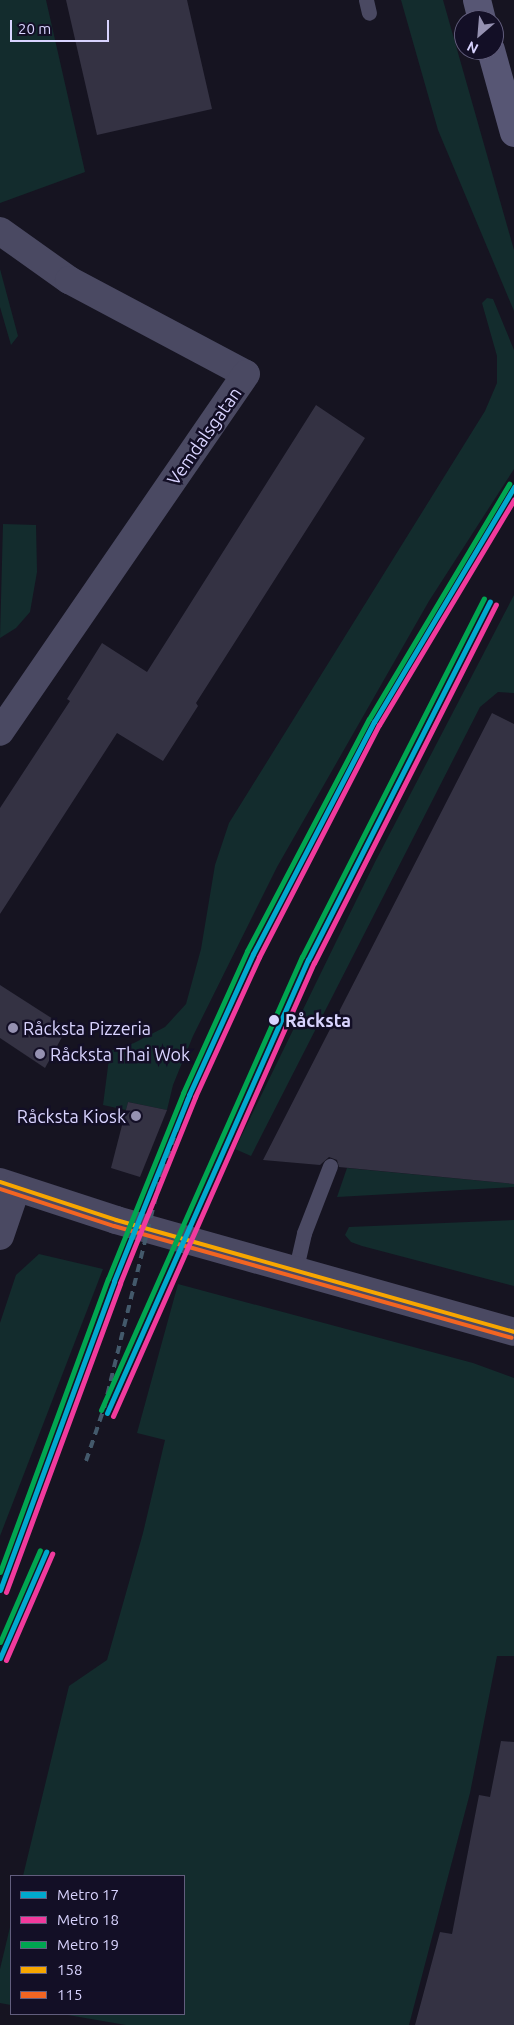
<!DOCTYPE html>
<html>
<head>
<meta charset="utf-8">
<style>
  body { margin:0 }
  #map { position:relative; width:514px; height:2025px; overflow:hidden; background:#161421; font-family:Ubuntu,sans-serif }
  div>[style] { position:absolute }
  .green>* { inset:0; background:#132c2d }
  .building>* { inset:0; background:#343243 }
  .lane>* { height:15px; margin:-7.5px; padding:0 7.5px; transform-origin:7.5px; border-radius:7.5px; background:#4a4962 }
  .street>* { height:28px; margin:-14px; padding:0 14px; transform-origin:14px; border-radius:14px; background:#4a4962 }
  .secondary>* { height:28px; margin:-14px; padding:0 14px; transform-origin:14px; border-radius:14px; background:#575674 }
  .rail>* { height:4px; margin-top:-2px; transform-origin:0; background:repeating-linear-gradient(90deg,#43596b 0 8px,transparent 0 14px) }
  .bus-1>* { height:4px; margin:-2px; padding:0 2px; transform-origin:2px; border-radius:2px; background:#f7a600 }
  .bus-2>* { height:4px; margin:-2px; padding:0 2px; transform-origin:2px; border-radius:2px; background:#f26522 }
  .metro-1>* { height:5px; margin:-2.5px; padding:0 2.5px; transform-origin:2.5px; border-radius:2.5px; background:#00a9ce }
  .metro-2>* { height:5px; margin:-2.5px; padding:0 2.5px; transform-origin:2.5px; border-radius:2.5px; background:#f13a9d }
  .metro-3>* { height:5px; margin:-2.5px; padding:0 2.5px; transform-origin:2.5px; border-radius:2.5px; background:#00a651 }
  .dots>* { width:14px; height:14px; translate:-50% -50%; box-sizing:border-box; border:2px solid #130f26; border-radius:50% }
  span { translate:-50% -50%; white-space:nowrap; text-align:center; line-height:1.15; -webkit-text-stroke:5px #130f26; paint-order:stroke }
  .street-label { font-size:18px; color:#d9d4ff }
  .stop-label { font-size:18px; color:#d9d4ff; font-weight:700 }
  .left { translate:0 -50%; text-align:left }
  .poi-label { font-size:18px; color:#d9d4ff }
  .right { translate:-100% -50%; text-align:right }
  .legend { position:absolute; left:10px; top:1875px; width:175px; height:140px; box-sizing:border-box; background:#130f26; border:1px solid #625e7d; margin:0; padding:6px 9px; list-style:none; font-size:15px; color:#d9d4ff }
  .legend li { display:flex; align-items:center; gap:10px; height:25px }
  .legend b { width:25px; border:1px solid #625e7d }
  .north { position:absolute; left:454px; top:10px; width:50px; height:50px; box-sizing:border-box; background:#130f26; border:1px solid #625e7d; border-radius:50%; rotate:207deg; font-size:14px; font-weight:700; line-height:20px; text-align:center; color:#d9d4ff }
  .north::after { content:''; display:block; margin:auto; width:18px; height:22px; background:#9591b1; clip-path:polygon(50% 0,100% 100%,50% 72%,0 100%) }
  .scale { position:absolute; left:10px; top:20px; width:99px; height:22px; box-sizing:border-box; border:2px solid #d9d4ff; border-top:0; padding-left:6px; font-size:15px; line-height:18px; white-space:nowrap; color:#d9d4ff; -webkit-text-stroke:4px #130f26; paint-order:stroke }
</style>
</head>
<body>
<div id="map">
  <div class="green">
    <div style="clip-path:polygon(0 0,46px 0,85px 172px,0 203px)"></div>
    <div style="clip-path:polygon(401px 0,443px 0,514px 250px,514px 311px,438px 130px)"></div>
    <div style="clip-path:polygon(0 269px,18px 336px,11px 345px,0 307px)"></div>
    <div style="clip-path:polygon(487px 298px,493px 299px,514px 350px,514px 469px,429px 601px,277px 867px,193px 1036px,173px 1085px,167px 1110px,128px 1102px,126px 1110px,103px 1105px,110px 1051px,134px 1043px,165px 1027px,186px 1004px,201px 949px,215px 865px,229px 823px,485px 411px,497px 383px,497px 356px,482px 303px)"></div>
    <div style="clip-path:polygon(3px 524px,36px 525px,37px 572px,30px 612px,16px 628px,0 638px)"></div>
    <div style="clip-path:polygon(514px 595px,514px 693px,498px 692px,480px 707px,251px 1156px,235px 1149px,375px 862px)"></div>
    <div style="clip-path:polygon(347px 1168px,514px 1184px,514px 1187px,337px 1197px)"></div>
    <div style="clip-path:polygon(514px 1220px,514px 1286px,362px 1246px,351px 1242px,345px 1235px,349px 1227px)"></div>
    <div style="clip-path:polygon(39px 1254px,103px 1269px,0 1536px,0 1323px,16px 1275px)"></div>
    <div style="clip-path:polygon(178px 1284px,473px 1363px,514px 1378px,514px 1656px,497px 1656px,470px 1793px,409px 2025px,126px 2025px,62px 2014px,184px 2014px,184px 1876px,23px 1876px,69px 1686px,107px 1660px,143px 1533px,165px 1440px,137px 1433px)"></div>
    <div style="clip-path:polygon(11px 1923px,11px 2005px,0 2003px,0 1969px)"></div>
  </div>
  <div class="building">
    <div style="clip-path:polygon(66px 0,187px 0,212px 109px,97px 135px)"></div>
    <div style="clip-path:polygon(316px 405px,365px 438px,196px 703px,198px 706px,163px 761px,117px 733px,0 914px,0 808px,70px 701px,67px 699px,79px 680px,102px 643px,147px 672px)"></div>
    <div style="clip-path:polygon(492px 713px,514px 724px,514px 1184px,339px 1167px,337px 1160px,329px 1157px,320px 1165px,263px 1160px)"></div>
    <div style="clip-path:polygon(0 985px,67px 1028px,45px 1068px,0 1038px)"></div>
    <div style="clip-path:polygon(128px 1102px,167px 1110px,140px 1177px,111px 1168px)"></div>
    <div style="clip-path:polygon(501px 1741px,514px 1742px,514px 2025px,415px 2025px,440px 1932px,452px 1934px,479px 1795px,490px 1797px)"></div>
  </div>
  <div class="lane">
    <div style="left:366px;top:0;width:13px;rotate:77deg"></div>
    <div style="left:296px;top:1268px;width:36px;rotate:-77deg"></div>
    <div style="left:304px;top:1233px;width:72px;rotate:-68.8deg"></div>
  </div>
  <div class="street">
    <div style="left:0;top:231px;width:85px;rotate:35.4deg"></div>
    <div style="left:69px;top:280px;width:200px;rotate:28deg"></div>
    <div style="left:246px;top:374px;width:434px;rotate:124.5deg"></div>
    <div style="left:0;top:1182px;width:122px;rotate:18.1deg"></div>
    <div style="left:116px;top:1220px;width:413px;rotate:15.7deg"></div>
    <div style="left:0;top:1236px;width:50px;rotate:-71.2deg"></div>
  </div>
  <div class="secondary">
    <div style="left:477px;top:0;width:21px;rotate:76deg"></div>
    <div style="left:491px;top:50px;width:86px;rotate:74.5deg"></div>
  </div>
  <div class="rail">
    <div style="left:86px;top:1461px;width:56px;rotate:-71.2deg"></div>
    <div style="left:104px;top:1408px;width:244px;rotate:-76.2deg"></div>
    <div style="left:162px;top:1171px;width:81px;rotate:-70.4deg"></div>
  </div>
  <div class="bus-1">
    <div style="left:0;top:1182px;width:122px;rotate:18.1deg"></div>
    <div style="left:116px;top:1220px;width:413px;rotate:15.7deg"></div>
  </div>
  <div class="bus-2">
    <div style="left:0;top:1189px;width:120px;rotate:18deg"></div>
    <div style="left:114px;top:1226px;width:413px;rotate:15.7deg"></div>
  </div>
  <div class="metro-1">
    <div style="left:107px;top:1413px;width:496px;rotate:-66.1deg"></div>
    <div style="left:308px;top:960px;width:402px;rotate:-63.1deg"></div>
    <div style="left:0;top:1590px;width:329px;rotate:-69.7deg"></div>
    <div style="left:114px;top:1281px;width:201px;rotate:-68deg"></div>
    <div style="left:189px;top:1095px;width:155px;rotate:-65.6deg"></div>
    <div style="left:253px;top:954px;width:262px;rotate:-62.5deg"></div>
    <div style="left:374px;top:722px;width:274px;rotate:-59.2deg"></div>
    <div style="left:0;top:1658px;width:116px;rotate:-66.5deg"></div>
  </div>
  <div class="metro-2">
    <div style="left:113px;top:1416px;width:496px;rotate:-66.1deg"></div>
    <div style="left:314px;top:963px;width:402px;rotate:-63.1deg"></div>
    <div style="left:6px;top:1592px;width:329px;rotate:-69.7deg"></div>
    <div style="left:120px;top:1283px;width:201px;rotate:-68deg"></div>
    <div style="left:195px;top:1097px;width:154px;rotate:-65.4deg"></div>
    <div style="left:259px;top:957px;width:261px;rotate:-62.7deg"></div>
    <div style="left:379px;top:725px;width:263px;rotate:-59.1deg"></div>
    <div style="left:6px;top:1660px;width:116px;rotate:-66.5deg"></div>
  </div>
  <div class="metro-3">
    <div style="left:101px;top:1410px;width:496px;rotate:-66.1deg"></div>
    <div style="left:302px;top:957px;width:402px;rotate:-63.1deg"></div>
    <div style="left:0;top:1572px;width:312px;rotate:-69.8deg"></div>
    <div style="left:108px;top:1279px;width:201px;rotate:-68deg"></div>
    <div style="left:183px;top:1093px;width:156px;rotate:-65.7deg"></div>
    <div style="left:247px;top:951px;width:262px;rotate:-62.3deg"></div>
    <div style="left:369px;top:719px;width:274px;rotate:-59.2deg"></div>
    <div style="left:0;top:1642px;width:100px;rotate:-66.5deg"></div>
  </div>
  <div class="dots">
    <div style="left:274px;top:1020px;background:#d9d4ff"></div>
    <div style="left:13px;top:1028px;background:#9591b1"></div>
    <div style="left:40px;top:1054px;background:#9591b1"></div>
    <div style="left:136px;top:1116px;background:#9591b1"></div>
  </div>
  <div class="street-label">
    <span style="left:204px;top:436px;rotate:-55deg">Vemdalsgatan</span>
  </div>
  <div class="stop-label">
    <span class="left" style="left:285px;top:1020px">Råcksta</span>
  </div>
  <div class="poi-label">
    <span class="left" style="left:23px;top:1028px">Råcksta Pizzeria</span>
    <span class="left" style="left:50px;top:1054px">Råcksta Thai Wok</span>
    <span class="right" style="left:126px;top:1116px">Råcksta Kiosk</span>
  </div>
  <ul class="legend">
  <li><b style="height:6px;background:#00a9ce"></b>Metro 17</li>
  <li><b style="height:6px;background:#f13a9d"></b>Metro 18</li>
  <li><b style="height:6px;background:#00a651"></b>Metro 19</li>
  <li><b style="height:6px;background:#f7a600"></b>158</li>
  <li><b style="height:6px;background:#f26522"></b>115</li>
  </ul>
  <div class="north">N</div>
  <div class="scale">20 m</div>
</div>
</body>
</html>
